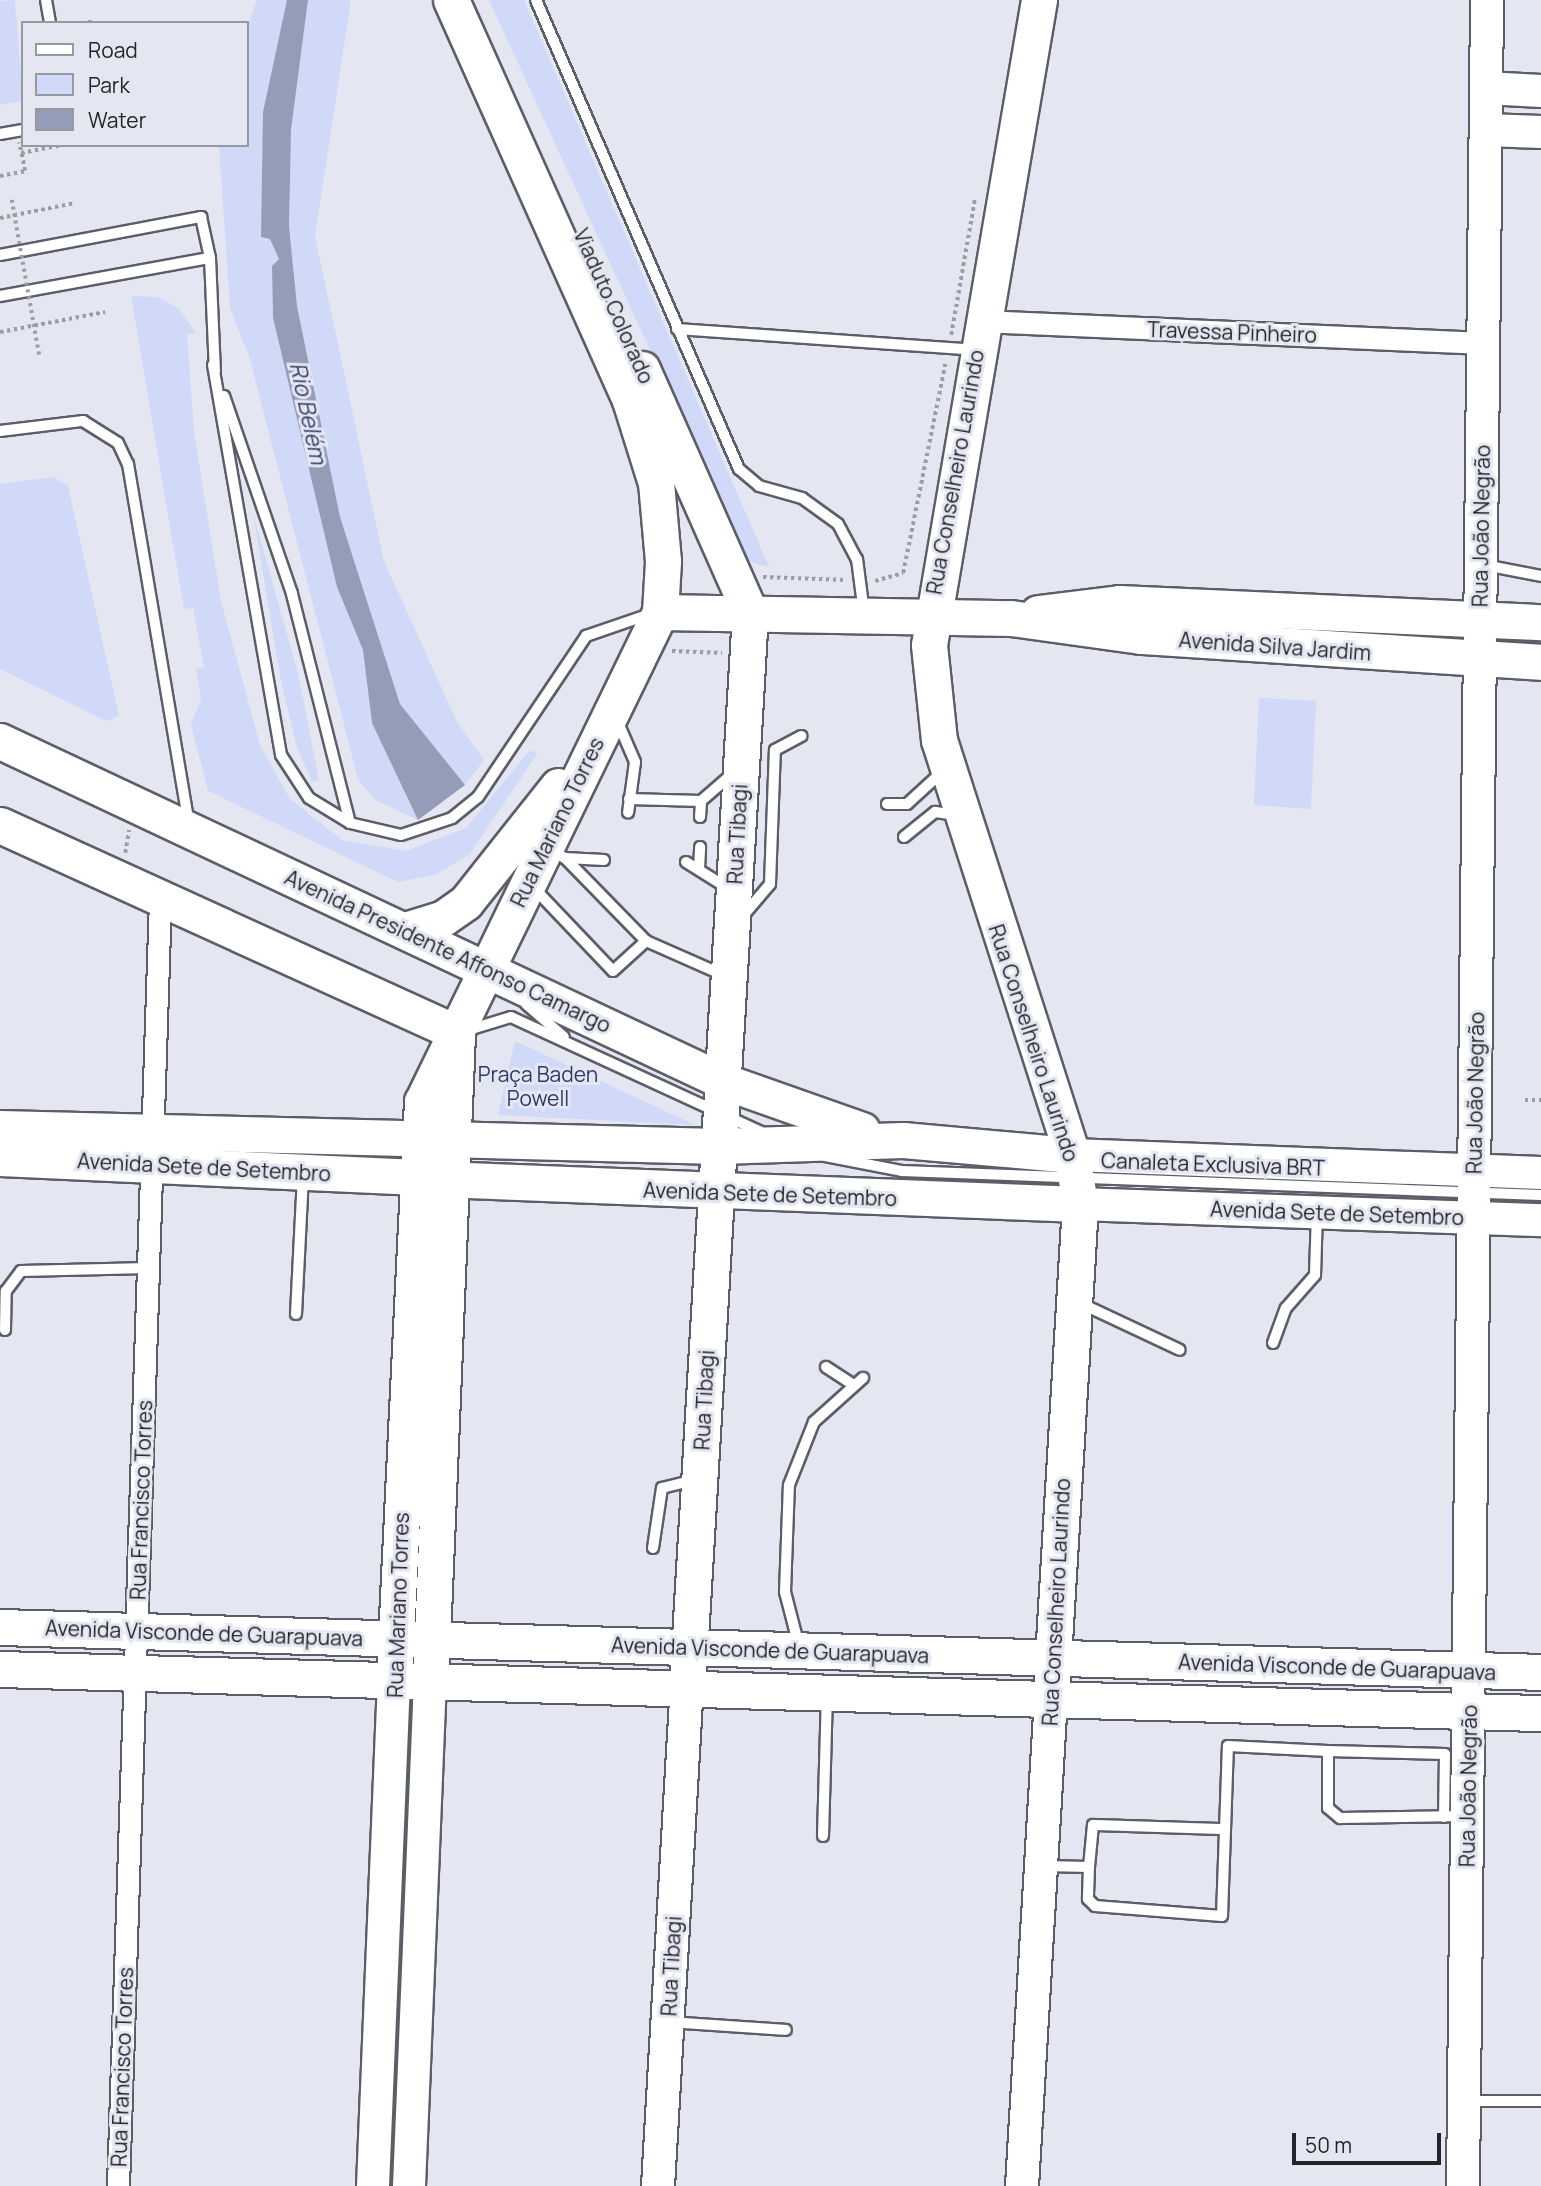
<!DOCTYPE html>
<html>
<head>
<meta charset="utf-8">
<style>
  body { margin:0 }
  #map { position:relative; width:1541px; height:2186px; overflow:hidden; background:#e4e7f1; font-family:Manrope,sans-serif }
  div>[style] { position:absolute }
  .green>* { inset:0; background:#d0d9f7 }
  .water>* { inset:0; background:#949cb8 }
  .path>* { height:3.5px; margin-top:-1.75px; transform-origin:0; background:repeating-linear-gradient(90deg,#9b9da5 0 3.5px,transparent 0 7px) }
  .roads { filter:drop-shadow(2px 0 #5c5e67) drop-shadow(-2px 0 #5c5e67) drop-shadow(0 2px #5c5e67) drop-shadow(0 -2px #5c5e67) }
  .service>* { height:10px; margin:-5px; padding:0 5px; transform-origin:5px; border-radius:5px; background:#fff }
  .minor>* { height:21px; margin:-10.5px; padding:0 10.5px; transform-origin:10.5px; border-radius:10.5px; background:#fff }
  .secondary>* { height:32px; margin:-16px; padding:0 16px; transform-origin:16px; border-radius:16px; background:#fff }
  .primary>* { height:35px; margin:-17.5px; padding:0 17.5px; transform-origin:17.5px; border-radius:17.5px; background:#fff }
  .path-bridge>* { height:3.5px; margin-top:-1.75px; transform-origin:0; background:repeating-linear-gradient(90deg,#9b9da5 0 3.5px,transparent 0 7px) }
  span { translate:-50% -50%; white-space:nowrap; text-align:center; line-height:1.15; -webkit-text-stroke:6px #e4e7f1; paint-order:stroke }
  .street-label { font-size:21px; color:#232528 }
  .park-label { font-size:21px; color:#313a64 }
  .water-label { font-size:23px; color:#39436d; font-style:italic }
  .legend { position:absolute; left:21px; top:21px; width:228px; height:126px; box-sizing:border-box; background:#e4e7f1; border:2px solid #9799a1; margin:0; padding:9px 12px; list-style:none; font-size:21px; color:#232528 }
  .legend li { display:flex; align-items:center; gap:14px; height:35px }
  .legend b { width:35px; border:2px solid #9799a1 }
  .scale { position:absolute; left:1292px; top:2133px; width:149px; height:32px; box-sizing:border-box; border:4px solid #232528; border-top:0; padding-left:9px; font-size:21px; line-height:24px; white-space:nowrap; color:#232528; -webkit-text-stroke:5px #e4e7f1; paint-order:stroke }
</style>
</head>
<body>
<div id="map">
  <div class="green">
    <div style="clip-path:polygon(15px 0,23px 101px,0 105px,0 1px)"></div>
    <div style="clip-path:polygon(257px 0,287px 0,262px 148px,266px 187px,261px 236px,270px 239px,279px 259px,272px 267px,273px 318px,337px 587px,363px 650px,372px 723px,418px 820px,375px 800px,358px 779px,249px 356px,230px 308px,219px 145px,247px 145px,247px 28px)"></div>
    <div style="clip-path:polygon(308px 0,351px 0,315px 236px,384px 561px,458px 724px,484px 760px,465px 785px,400px 704px,340px 517px,297px 306px,289px 226px,291px 130px)"></div>
    <div style="clip-path:polygon(489px 0,524px 0,769px 567px,747px 561px)"></div>
    <div style="clip-path:polygon(131px 296px,157px 297px,178px 308px,196px 333px,187px 334px,194px 432px,221px 601px,260px 745px,290px 799px,342px 840px,406px 851px,466px 828px,530px 750px,537px 754px,470px 854px,435px 875px,398px 882px,208px 791px,191px 725px,201px 699px,196px 669px,204px 668px,193px 608px,184px 609px)"></div>
    <div style="clip-path:polygon(53px 477px,68px 486px,119px 716px,106px 721px,0 669px,0 484px)"></div>
    <div style="clip-path:polygon(253px 513px,299px 677px,319px 781px,312px 782px,297px 748px,281px 681px)"></div>
    <div style="clip-path:polygon(1259px 698px,1316px 701px,1311px 809px,1254px 805px)"></div>
    <div style="clip-path:polygon(515px 1041px,695px 1125px,498px 1115px)"></div>
  </div>
  <div class="water">
    <div style="clip-path:polygon(287px 0,308px 0,291px 130px,289px 226px,297px 306px,340px 517px,400px 704px,465px 785px,418px 820px,372px 723px,363px 650px,337px 587px,273px 318px,272px 266px,279px 259px,270px 239px,261px 237px,263px 112px)"></div>
  </div>
  <div class="path">
    <div style="left:90px;top:20px;width:3px;rotate:90deg"></div>
    <div style="left:21px;top:153px;width:42px;rotate:-11deg"></div>
    <div style="left:0;top:176px;width:25px;rotate:-11deg"></div>
    <div style="left:25px;top:171px;width:29px;rotate:-102deg"></div>
    <div style="left:0;top:218px;width:76px;rotate:-11.3deg"></div>
    <div style="left:0;top:332px;width:107px;rotate:-10.8deg"></div>
    <div style="left:951px;top:335px;width:139px;rotate:-80.1deg"></div>
    <div style="left:763px;top:577px;width:83px;rotate:2.1deg"></div>
    <div style="left:875px;top:581px;width:29px;rotate:-16deg"></div>
    <div style="left:903px;top:573px;width:213px;rotate:-78.6deg"></div>
    <div style="left:672px;top:651px;width:50px;rotate:2.3deg"></div>
    <div style="left:125px;top:853px;width:23px;rotate:-80deg"></div>
    <div style="left:1525px;top:1100px;width:16px"></div>
  </div>
  <div class="roads">
    <div class="service">
      <div style="left:46px;top:0;width:23px;rotate:80deg"></div>
      <div style="left:536px;top:0;width:511px;rotate:66.6deg"></div>
      <div style="left:739px;top:469px;width:26px;rotate:40deg"></div>
      <div style="left:759px;top:486px;width:45px;rotate:15.6deg"></div>
      <div style="left:802px;top:498px;width:44px;rotate:35.8deg"></div>
      <div style="left:838px;top:524px;width:40px;rotate:62deg"></div>
      <div style="left:857px;top:559px;width:54px;rotate:82.6deg"></div>
      <div style="left:0;top:134px;width:23px;rotate:-10deg"></div>
      <div style="left:0;top:255px;width:205px;rotate:-10.7deg"></div>
      <div style="left:201px;top:217px;width:42px;rotate:77.6deg"></div>
      <div style="left:210px;top:258px;width:113px;rotate:87.5deg"></div>
      <div style="left:0;top:296px;width:213px;rotate:-10.3deg"></div>
      <div style="left:677px;top:329px;width:298px;rotate:4deg"></div>
      <div style="left:213px;top:365px;width:396px;rotate:80.1deg"></div>
      <div style="left:281px;top:755px;width:51px;rotate:56.9deg"></div>
      <div style="left:309px;top:798px;width:48px;rotate:31.4deg"></div>
      <div style="left:350px;top:823px;width:52px;rotate:13.2deg"></div>
      <div style="left:401px;top:835px;width:54px;rotate:-18.4deg"></div>
      <div style="left:452px;top:818px;width:33px;rotate:-39deg"></div>
      <div style="left:478px;top:797px;width:194px;rotate:-56.1deg"></div>
      <div style="left:586px;top:636px;width:68px;rotate:-19deg"></div>
      <div style="left:224px;top:396px;width:209px;rotate:71deg"></div>
      <div style="left:292px;top:594px;width:236px;rotate:75.8deg"></div>
      <div style="left:0;top:431px;width:84px;rotate:-6.9deg"></div>
      <div style="left:83px;top:421px;width:41px;rotate:32.2deg"></div>
      <div style="left:118px;top:443px;width:23px;rotate:65deg"></div>
      <div style="left:128px;top:464px;width:361px;rotate:80.4deg"></div>
      <div style="left:1485px;top:565px;width:57px;rotate:11.1deg"></div>
      <div style="left:616px;top:718px;width:48px;rotate:66.6deg"></div>
      <div style="left:635px;top:762px;width:51px;rotate:97.8deg"></div>
      <div style="left:629px;top:799px;width:72px;rotate:1.6deg"></div>
      <div style="left:701px;top:801px;width:40px;rotate:-41deg"></div>
      <div style="left:887px;top:804px;width:20px"></div>
      <div style="left:907px;top:804px;width:47px;rotate:-42.4deg"></div>
      <div style="left:700px;top:817px;width:16px;rotate:-86deg"></div>
      <div style="left:904px;top:837px;width:40px;rotate:-39deg"></div>
      <div style="left:935px;top:812px;width:22px;rotate:8deg"></div>
      <div style="left:565px;top:858px;width:39px;rotate:3deg"></div>
      <div style="left:686px;top:862px;width:51px;rotate:32.1deg"></div>
      <div style="left:699px;top:869px;width:22px;rotate:-87deg"></div>
      <div style="left:532px;top:886px;width:117px;rotate:46.4deg"></div>
      <div style="left:613px;top:971px;width:45px;rotate:-42.3deg"></div>
      <div style="left:646px;top:941px;width:116px;rotate:-134.3deg"></div>
      <div style="left:565px;top:858px;width:18px;rotate:-153deg"></div>
      <div style="left:742px;top:917px;width:43px;rotate:-49.7deg"></div>
      <div style="left:770px;top:884px;width:134px;rotate:-87.9deg"></div>
      <div style="left:775px;top:750px;width:30px;rotate:-28deg"></div>
      <div style="left:646px;top:941px;width:84px;rotate:23.8deg"></div>
      <div style="left:526px;top:1004px;width:50px;rotate:41deg"></div>
      <div style="left:465px;top:1031px;width:48px;rotate:-16.9deg"></div>
      <div style="left:511px;top:1017px;width:275px;rotate:24.7deg"></div>
      <div style="left:825px;top:1156px;width:78px;rotate:11deg"></div>
      <div style="left:902px;top:1171px;width:639px;rotate:2.15deg"></div>
      <div style="left:1080px;top:1303px;width:110px;rotate:25.2deg"></div>
      <div style="left:296px;top:1314px;width:137px;rotate:-87.1deg"></div>
      <div style="left:5px;top:1330px;width:39px;rotate:-89deg"></div>
      <div style="left:6px;top:1291px;width:25px;rotate:-53deg"></div>
      <div style="left:21px;top:1271px;width:127px;rotate:-1.4deg"></div>
      <div style="left:1273px;top:1343px;width:37px;rotate:-70deg"></div>
      <div style="left:1286px;top:1308px;width:44px;rotate:-48.7deg"></div>
      <div style="left:1315px;top:1275px;width:62px;rotate:-88.2deg"></div>
      <div style="left:826px;top:1367px;width:33px;rotate:33deg"></div>
      <div style="left:653px;top:1548px;width:61px;rotate:-81.5deg"></div>
      <div style="left:662px;top:1488px;width:32px;rotate:-14deg"></div>
      <div style="left:799px;top:1646px;width:56px;rotate:-104.5deg"></div>
      <div style="left:785px;top:1592px;width:107px;rotate:-87.9deg"></div>
      <div style="left:789px;top:1485px;width:68px;rotate:-68.4deg"></div>
      <div style="left:814px;top:1422px;width:66px;rotate:-41.9deg"></div>
      <div style="left:1328px;top:1751px;width:117px;rotate:1.5deg"></div>
      <div style="left:1445px;top:1754px;width:63px;rotate:90.9deg"></div>
      <div style="left:823px;top:1836px;width:140px;rotate:-88.4deg"></div>
      <div style="left:1044px;top:1866px;width:45px;rotate:1.3deg"></div>
      <div style="left:1089px;top:1867px;width:32px;rotate:92deg"></div>
      <div style="left:1088px;top:1899px;width:10px;rotate:45deg"></div>
      <div style="left:1095px;top:1906px;width:127px;rotate:4.5deg"></div>
      <div style="left:1222px;top:1916px;width:170px;rotate:-88deg"></div>
      <div style="left:1228px;top:1746px;width:100px;rotate:2.9deg"></div>
      <div style="left:1328px;top:1751px;width:57px;rotate:90deg"></div>
      <div style="left:1328px;top:1808px;width:16px;rotate:40deg"></div>
      <div style="left:1340px;top:1818px;width:123px;rotate:-0.9deg"></div>
      <div style="left:1089px;top:1867px;width:42px;rotate:-84.6deg"></div>
      <div style="left:1093px;top:1825px;width:130px;rotate:1.8deg"></div>
      <div style="left:670px;top:2022px;width:116px;rotate:3.9deg"></div>
      <div style="left:1467px;top:2101px;width:74px"></div>
    </div>
    <div class="minor">
      <div style="left:981px;top:321px;width:503px;rotate:2.5deg"></div>
      <div style="left:118px;top:2186px;width:1289px;rotate:-88.13deg"></div>
    </div>
    <div class="secondary">
      <div style="left:1486px;top:88px;width:55px;rotate:3.1deg"></div>
      <div style="left:1486px;top:130px;width:55px;rotate:2.1deg"></div>
      <div style="left:1072px;top:1155px;width:469px;rotate:2.2deg"></div>
      <div style="left:1080px;top:1204px;width:461px;rotate:2deg"></div>
      <div style="left:373px;top:2186px;width:506px;rotate:-87.62deg"></div>
      <div style="left:409px;top:2186px;width:505px;rotate:-87.62deg"></div>
      <div style="left:658px;top:2186px;width:499px;rotate:-86.7deg"></div>
      <div style="left:1022px;top:2186px;width:488px;rotate:-86.6deg"></div>
      <div style="left:1463px;top:2186px;width:2186px;rotate:-89.37deg"></div>
    </div>
    <div class="primary">
      <div style="left:1039px;top:0;width:654px;rotate:99.68deg"></div>
      <div style="left:929px;top:645px;width:96px;rotate:84deg"></div>
      <div style="left:939px;top:740px;width:436px;rotate:72.2deg"></div>
      <div style="left:1072px;top:1155px;width:50px;rotate:80.7deg"></div>
      <div style="left:1080px;top:1204px;width:496px;rotate:93.4deg"></div>
      <div style="left:642px;top:369px;width:267px;rotate:66.1deg"></div>
      <div style="left:750px;top:613px;width:1077px;rotate:93.35deg"></div>
      <div style="left:660px;top:612px;width:351px;rotate:1deg"></div>
      <div style="left:1011px;top:618px;width:131px;rotate:7.9deg"></div>
      <div style="left:1141px;top:636px;width:401px;rotate:3.7deg"></div>
      <div style="left:1038px;top:613px;width:82px;rotate:-7deg"></div>
      <div style="left:1119px;top:603px;width:422px;rotate:2.6deg"></div>
      <div style="left:0;top:741px;width:799px;rotate:25.19deg"></div>
      <div style="left:723px;top:1081px;width:147px;rotate:19.4deg"></div>
      <div style="left:0;top:825px;width:502px;rotate:24.47deg"></div>
      <div style="left:405px;top:930px;width:39px;rotate:-17deg"></div>
      <div style="left:442px;top:919px;width:29px;rotate:-35deg"></div>
      <div style="left:466px;top:902px;width:148px;rotate:-51.6deg"></div>
      <div style="left:0;top:1128px;width:719px;rotate:1.43deg"></div>
      <div style="left:719px;top:1146px;width:184px;rotate:-1.9deg"></div>
      <div style="left:903px;top:1140px;width:170px;rotate:5.1deg"></div>
      <div style="left:0;top:1158px;width:440px;rotate:2.6deg"></div>
      <div style="left:467px;top:1180px;width:613px;rotate:2.24deg"></div>
      <div style="left:0;top:1627px;width:1542px;rotate:1.67deg"></div>
      <div style="left:431px;top:1662px;width:630px;rotate:-87.63deg"></div>
      <div style="left:0;top:1669px;width:1542px;rotate:1.64deg"></div>
      <div style="left:394px;top:1680px;width:579px;rotate:-87.23deg"></div>
      <div style="left:422px;top:1102px;width:545px;rotate:-64.09deg"></div>
      <div style="left:660px;top:612px;width:51px;rotate:-86.6deg"></div>
      <div style="left:663px;top:561px;width:78px;rotate:-95.1deg"></div>
      <div style="left:656px;top:483px;width:87px;rotate:-107.4deg"></div>
      <div style="left:630px;top:400px;width:438px;rotate:-114.1deg"></div>
    </div>
  </div>
  <div class="path-bridge">
    <div style="left:12px;top:200px;width:160px;rotate:80deg"></div>
  </div>
  <div class="street-label">
    <span style="left:614px;top:306px;rotate:66deg">Viaduto Colorado</span>
    <span style="left:1232px;top:332px;rotate:2deg">Travessa Pinheiro</span>
    <span style="left:955px;top:472px;rotate:-80deg">Rua Conselheiro Laurindo</span>
    <span style="left:1481px;top:526px;rotate:-89deg">Rua João Negrão</span>
    <span style="left:1275px;top:646px;rotate:4deg">Avenida Silva Jardim</span>
    <span style="left:557px;top:822px;rotate:-64deg">Rua Mariano Torres</span>
    <span style="left:737px;top:834px;rotate:-87deg">Rua Tibagi</span>
    <span style="left:448px;top:951px;rotate:25deg">Avenida Presidente Affonso Camargo</span>
    <span style="left:1034px;top:1043px;rotate:72deg">Rua Conselheiro Laurindo</span>
    <span style="left:1475px;top:1093px;rotate:-89deg">Rua João Negrão</span>
    <span style="left:1213px;top:1164px;rotate:2deg">Canaleta Exclusiva BRT</span>
    <span style="left:204px;top:1167px;rotate:3deg">Avenida Sete de Setembro</span>
    <span style="left:770px;top:1194px;rotate:2deg">Avenida Sete de Setembro</span>
    <span style="left:1337px;top:1213px;rotate:2deg">Avenida Sete de Setembro</span>
    <span style="left:704px;top:1400px;rotate:-87deg">Rua Tibagi</span>
    <span style="left:141px;top:1500px;rotate:-88deg">Rua Francisco Torres</span>
    <span style="left:1056px;top:1602px;rotate:-87deg">Rua Conselheiro Laurindo</span>
    <span style="left:398px;top:1605px;rotate:-88deg">Rua Mariano Torres</span>
    <span style="left:204px;top:1633px;rotate:2deg">Avenida Visconde de Guarapuava</span>
    <span style="left:770px;top:1650px;rotate:2deg">Avenida Visconde de Guarapuava</span>
    <span style="left:1337px;top:1667px;rotate:2deg">Avenida Visconde de Guarapuava</span>
    <span style="left:1468px;top:1786px;rotate:-89deg">Rua João Negrão</span>
    <span style="left:671px;top:1966px;rotate:-87deg">Rua Tibagi</span>
    <span style="left:122px;top:2067px;rotate:-88deg">Rua Francisco Torres</span>
  </div>
  <div class="park-label">
    <span style="left:538px;top:1086px">Praça Baden<br>Powell</span>
  </div>
  <div class="water-label">
    <span style="left:309px;top:413px;rotate:78deg">Rio Belém</span>
  </div>
  <ul class="legend">
  <li><b style="height:9px;background:#fff"></b>Road</li>
  <li><b style="height:19px;background:#d0d9f7"></b>Park</li>
  <li><b style="height:19px;background:#949cb8"></b>Water</li>
  </ul>
  <div class="scale">50 m</div>
</div>
</body>
</html>
